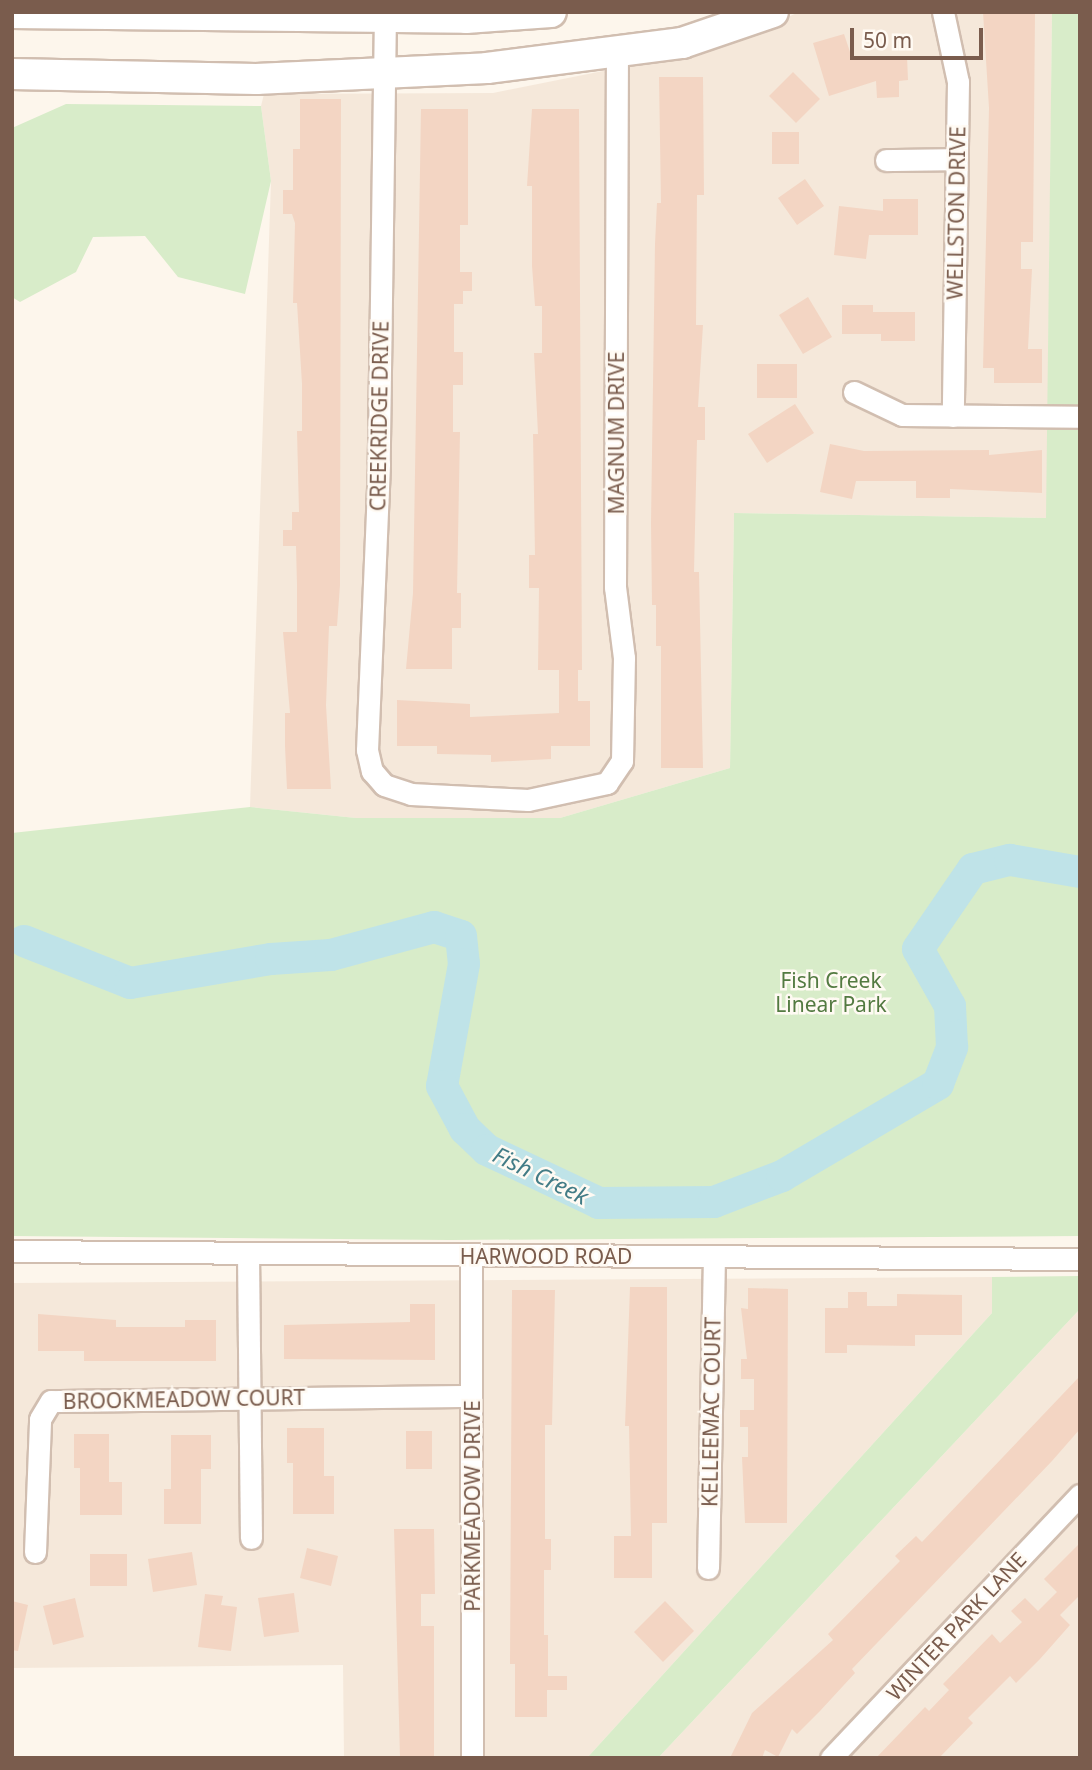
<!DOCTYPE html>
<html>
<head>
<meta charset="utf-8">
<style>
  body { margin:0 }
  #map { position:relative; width:1092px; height:1770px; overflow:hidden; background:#fdf6ec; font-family:"Noto Sans",sans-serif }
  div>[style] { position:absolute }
  .residential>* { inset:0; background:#f5e8da }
  .green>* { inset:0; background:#d8ecc9 }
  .river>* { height:32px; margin:-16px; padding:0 16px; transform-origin:16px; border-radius:16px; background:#bfe3e8 }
  .building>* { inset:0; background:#f3d5c3 }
  .roads { filter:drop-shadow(2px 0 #d1beb0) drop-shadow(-2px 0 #d1beb0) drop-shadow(0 2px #d1beb0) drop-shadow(0 -2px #d1beb0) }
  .street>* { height:21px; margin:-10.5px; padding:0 10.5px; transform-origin:10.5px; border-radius:10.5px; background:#fff }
  .secondary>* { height:30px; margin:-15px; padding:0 15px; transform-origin:15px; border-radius:15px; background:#fff }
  span { translate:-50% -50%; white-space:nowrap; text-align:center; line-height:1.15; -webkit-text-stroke:5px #fffaf3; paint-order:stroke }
  .street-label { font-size:21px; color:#7a5c4d }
  .park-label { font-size:21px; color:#537a41 }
  .water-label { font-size:23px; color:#437c86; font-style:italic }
  .frame { position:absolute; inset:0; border:14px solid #7a5c4d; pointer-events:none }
  .scale { position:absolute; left:850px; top:28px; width:133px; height:32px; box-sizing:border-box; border:4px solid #7a5c4d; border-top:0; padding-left:9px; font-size:21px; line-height:24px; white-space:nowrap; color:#7a5c4d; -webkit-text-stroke:5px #fffaf3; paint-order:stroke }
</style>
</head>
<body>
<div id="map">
  <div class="residential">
    <div style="clip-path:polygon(799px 12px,1052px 12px,1047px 518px,734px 513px,730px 768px,560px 818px,356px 818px,250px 807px,271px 181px,261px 106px,264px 94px,493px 93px,723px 47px)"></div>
    <div style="clip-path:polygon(992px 1277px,992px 1313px,587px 1758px,344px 1758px,343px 1665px,12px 1668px,12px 1283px)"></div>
    <div style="clip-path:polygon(1080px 1309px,1080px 1758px,658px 1758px)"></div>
  </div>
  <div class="green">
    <div style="clip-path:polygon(1052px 12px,1080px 12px,1080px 1236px,450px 1240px,12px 1236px,12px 833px,250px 807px,356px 818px,560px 818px,730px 768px,734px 513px,1046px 518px)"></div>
    <div style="clip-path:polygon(66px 104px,261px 106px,271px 181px,245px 294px,178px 277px,145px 236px,93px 237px,76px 272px,20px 302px,12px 297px,12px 128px)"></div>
    <div style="clip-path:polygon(1080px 1276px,1080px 1309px,658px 1758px,587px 1758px,992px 1313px,992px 1277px)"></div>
  </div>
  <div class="river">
    <div style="left:24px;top:941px;width:114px;rotate:21.6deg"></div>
    <div style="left:130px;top:983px;width:143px;rotate:-9.7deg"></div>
    <div style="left:271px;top:959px;width:60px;rotate:-3.8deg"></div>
    <div style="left:331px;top:955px;width:107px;rotate:-15.2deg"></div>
    <div style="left:434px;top:927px;width:28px;rotate:18deg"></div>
    <div style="left:461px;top:936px;width:28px;rotate:84deg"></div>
    <div style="left:464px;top:964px;width:124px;rotate:100.2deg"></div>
    <div style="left:442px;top:1086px;width:49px;rotate:61.9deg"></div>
    <div style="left:465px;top:1129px;width:30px;rotate:44deg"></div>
    <div style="left:487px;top:1150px;width:124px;rotate:25.3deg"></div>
    <div style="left:599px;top:1203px;width:115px;rotate:-0.5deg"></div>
    <div style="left:714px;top:1202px;width:73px;rotate:-20.9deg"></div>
    <div style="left:782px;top:1176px;width:181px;rotate:-30.5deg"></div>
    <div style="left:938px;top:1084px;width:40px;rotate:-69deg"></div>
    <div style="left:952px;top:1047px;width:41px;rotate:-92.8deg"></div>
    <div style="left:950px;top:1006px;width:65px;rotate:-119.3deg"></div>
    <div style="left:918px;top:949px;width:97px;rotate:-55.5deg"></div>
    <div style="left:973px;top:869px;width:38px;rotate:-14deg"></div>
    <div style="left:1010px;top:860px;width:71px;rotate:9.7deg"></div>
  </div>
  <div class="building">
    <div style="clip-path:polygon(983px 12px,1035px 12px,1033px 242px,1021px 242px,1021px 269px,1032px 269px,1028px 349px,1042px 349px,1042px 383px,994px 383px,994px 368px,983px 368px,989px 108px)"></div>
    <div style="clip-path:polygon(844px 34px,852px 58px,907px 56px,908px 80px,899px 81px,899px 97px,877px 98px,876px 81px,829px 96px,813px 43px)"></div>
    <div style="clip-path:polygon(793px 72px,820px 99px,796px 123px,769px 96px)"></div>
    <div style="clip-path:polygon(659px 77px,703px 77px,704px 195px,697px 195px,696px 325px,703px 325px,698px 407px,705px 407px,705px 440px,697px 440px,694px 572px,699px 572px,703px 768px,661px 768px,661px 646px,656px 646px,656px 605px,652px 605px,651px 523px,655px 244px,657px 203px,661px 203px)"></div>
    <div style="clip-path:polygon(300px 99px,341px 99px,340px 585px,337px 626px,329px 626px,326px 705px,331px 789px,287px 789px,285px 746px,285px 713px,290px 713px,283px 632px,297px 632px,297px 585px,296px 546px,283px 546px,283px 530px,292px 530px,292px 512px,299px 512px,297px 431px,302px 431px,302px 384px,297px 303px,293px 303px,295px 223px,292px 214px,283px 214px,283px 190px,293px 190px,293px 149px,300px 149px)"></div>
    <div style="clip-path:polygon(421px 109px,468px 109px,468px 225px,460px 225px,460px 272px,472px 272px,472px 291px,463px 291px,463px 304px,454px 304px,454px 352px,463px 352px,463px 385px,453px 385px,453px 432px,460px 432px,457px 593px,461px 593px,461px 628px,452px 628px,452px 669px,406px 669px,413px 593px)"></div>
    <div style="clip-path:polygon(532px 109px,579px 109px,582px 670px,578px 670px,578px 701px,590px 701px,590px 746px,551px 746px,551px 759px,491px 762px,491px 755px,437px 754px,437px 746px,397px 746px,397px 700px,470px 704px,470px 717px,559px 713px,559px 670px,538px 670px,539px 588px,529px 588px,529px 555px,535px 555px,533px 434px,538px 434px,534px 353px,542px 353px,542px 306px,535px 306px,532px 266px,532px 186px,527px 186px)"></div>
    <div style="clip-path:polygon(772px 132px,799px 132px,799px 164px,772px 164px)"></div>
    <div style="clip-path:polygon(805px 179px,824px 206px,797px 225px,778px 198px)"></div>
    <div style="clip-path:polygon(883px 199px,918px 199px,918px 235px,869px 235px,866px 259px,834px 255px,839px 206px,883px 211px)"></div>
    <div style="clip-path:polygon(808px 297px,832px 337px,803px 354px,779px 315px)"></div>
    <div style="clip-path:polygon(842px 305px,873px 305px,873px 312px,915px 312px,915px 341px,881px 341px,881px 334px,842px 334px)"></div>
    <div style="clip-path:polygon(757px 364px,797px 364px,797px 398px,757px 398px)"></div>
    <div style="clip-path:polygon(795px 404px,814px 433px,767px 463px,748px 434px)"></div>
    <div style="clip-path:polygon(830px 444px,864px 451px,989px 450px,989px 455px,1042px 450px,1042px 493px,950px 489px,950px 498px,916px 498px,916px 481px,856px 481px,852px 499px,820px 492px)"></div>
    <div style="clip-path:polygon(630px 1287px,667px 1287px,667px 1523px,652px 1523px,652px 1578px,614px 1578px,614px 1536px,631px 1536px,629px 1426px,625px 1426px)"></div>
    <div style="clip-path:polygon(748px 1288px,788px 1289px,787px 1523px,745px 1523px,742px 1457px,748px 1457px,748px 1427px,740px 1427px,740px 1410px,754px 1410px,754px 1379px,741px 1379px,741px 1359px,747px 1359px,741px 1308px,748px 1309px)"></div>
    <div style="clip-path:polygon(512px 1290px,555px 1290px,552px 1425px,545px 1425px,545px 1539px,551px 1539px,551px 1570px,544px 1570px,544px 1635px,548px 1635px,548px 1676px,567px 1676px,567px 1690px,547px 1690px,547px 1717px,515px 1717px,515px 1664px,510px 1664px)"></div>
    <div style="clip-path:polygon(848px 1292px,867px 1292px,867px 1306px,897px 1306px,897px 1294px,962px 1295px,962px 1335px,915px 1335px,915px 1346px,847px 1345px,847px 1353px,825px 1353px,825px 1308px,848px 1308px)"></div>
    <div style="clip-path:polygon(410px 1304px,435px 1304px,435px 1360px,284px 1359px,284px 1325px,410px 1322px)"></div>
    <div style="clip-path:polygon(38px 1314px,116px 1320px,116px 1327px,185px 1327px,185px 1320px,216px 1320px,216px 1361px,84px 1361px,84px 1351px,38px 1351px)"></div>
    <div style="clip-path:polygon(1080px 1376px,1080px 1429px,1052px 1461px,852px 1669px,855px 1673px,820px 1711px,797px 1734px,792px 1729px,778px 1757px,765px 1750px,762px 1758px,730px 1758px,752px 1713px,833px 1640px,828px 1634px,900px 1561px,895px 1556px,916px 1536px,922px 1542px)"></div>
    <div style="clip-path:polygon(287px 1428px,324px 1428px,324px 1476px,334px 1476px,334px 1514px,293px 1514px,293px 1463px,287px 1463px)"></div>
    <div style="clip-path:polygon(406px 1431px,432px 1431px,432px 1469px,406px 1469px)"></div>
    <div style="clip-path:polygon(74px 1434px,109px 1434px,109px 1482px,122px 1482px,122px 1515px,80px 1515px,80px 1468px,74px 1468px)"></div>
    <div style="clip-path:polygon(171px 1435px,211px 1435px,211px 1469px,201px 1469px,201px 1524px,164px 1524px,164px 1489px,171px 1489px)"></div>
    <div style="clip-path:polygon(394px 1529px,434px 1529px,435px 1594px,421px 1594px,421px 1626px,434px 1626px,434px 1758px,400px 1758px)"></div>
    <div style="clip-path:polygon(1080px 1543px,1080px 1595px,1060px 1615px,1070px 1625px,1040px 1659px,1016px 1683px,1010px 1676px,968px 1718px,973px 1723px,939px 1758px,876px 1758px,925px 1707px,929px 1711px,949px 1690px,943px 1684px,992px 1634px,1000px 1643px,1022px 1622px,1011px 1611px,1025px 1598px,1038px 1611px,1057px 1592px,1044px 1579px)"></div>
    <div style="clip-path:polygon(307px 1548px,338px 1556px,331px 1586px,300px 1578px)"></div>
    <div style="clip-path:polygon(192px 1552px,197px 1585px,153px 1592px,148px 1559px)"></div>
    <div style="clip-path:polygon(90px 1554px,127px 1554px,127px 1586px,90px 1586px)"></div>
    <div style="clip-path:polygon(294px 1593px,299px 1632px,264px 1637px,258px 1598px)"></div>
    <div style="clip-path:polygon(205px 1594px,223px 1596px,221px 1605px,237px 1607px,231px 1651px,198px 1647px)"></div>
    <div style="clip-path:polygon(75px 1598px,84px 1637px,53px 1645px,43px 1606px)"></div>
    <div style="clip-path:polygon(12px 1601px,28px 1605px,18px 1651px,12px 1650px)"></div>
    <div style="clip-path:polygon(665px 1601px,694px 1631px,663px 1662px,634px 1632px)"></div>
  </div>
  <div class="roads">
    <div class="street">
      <div style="left:385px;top:12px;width:452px;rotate:90.8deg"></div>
      <div style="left:379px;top:464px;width:286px;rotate:92.4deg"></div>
      <div style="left:367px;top:750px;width:22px;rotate:77deg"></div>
      <div style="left:372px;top:771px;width:18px;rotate:49deg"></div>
      <div style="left:384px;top:785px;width:28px;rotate:18deg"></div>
      <div style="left:411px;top:794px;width:117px;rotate:2.9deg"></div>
      <div style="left:528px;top:800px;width:81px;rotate:-12.1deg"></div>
      <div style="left:607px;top:783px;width:27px;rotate:-56deg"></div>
      <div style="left:622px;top:761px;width:103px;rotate:-88.9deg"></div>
      <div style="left:624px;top:658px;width:72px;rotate:-97.2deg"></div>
      <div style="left:615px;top:587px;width:534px;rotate:-89.79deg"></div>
      <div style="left:943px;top:12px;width:72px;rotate:77.9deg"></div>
      <div style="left:958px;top:82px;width:334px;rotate:90.9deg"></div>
      <div style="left:886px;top:160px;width:70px;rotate:-0.8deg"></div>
      <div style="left:854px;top:392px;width:53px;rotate:25.6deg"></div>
      <div style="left:902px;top:415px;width:178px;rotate:0.6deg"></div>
      <div style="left:12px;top:1251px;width:1068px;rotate:0.43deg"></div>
      <div style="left:248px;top:1254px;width:284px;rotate:89.4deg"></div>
      <div style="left:471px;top:1255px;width:503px;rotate:89.89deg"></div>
      <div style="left:35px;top:1552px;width:133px;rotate:-87.8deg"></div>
      <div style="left:40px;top:1419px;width:21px;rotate:-59deg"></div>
      <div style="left:51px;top:1401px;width:420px;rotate:-0.7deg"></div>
      <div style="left:708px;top:1568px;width:311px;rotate:-88.9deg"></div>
      <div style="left:831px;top:1758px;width:362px;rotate:-46.6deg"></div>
    </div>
    <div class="secondary">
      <div style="left:12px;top:13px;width:454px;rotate:0.6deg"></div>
      <div style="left:466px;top:18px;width:85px;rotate:-4deg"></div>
      <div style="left:12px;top:74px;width:244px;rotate:1.2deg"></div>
      <div style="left:256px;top:79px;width:231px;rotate:-2.7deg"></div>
      <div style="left:487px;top:68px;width:197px;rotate:-7.3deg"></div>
      <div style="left:682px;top:43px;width:96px;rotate:-18.8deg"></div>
    </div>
  </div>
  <div class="street-label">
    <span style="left:956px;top:213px;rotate:-89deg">WELLSTON DRIVE</span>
    <span style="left:379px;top:416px;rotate:-89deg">CREEKRIDGE DRIVE</span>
    <span style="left:616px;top:433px;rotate:-90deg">MAGNUM DRIVE</span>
    <span style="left:546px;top:1256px">HARWOOD ROAD</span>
    <span style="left:184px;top:1399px;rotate:-1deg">BROOKMEADOW COURT</span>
    <span style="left:711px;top:1412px;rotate:-89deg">KELLEEMAC COURT</span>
    <span style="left:472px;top:1506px;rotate:-90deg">PARKMEADOW DRIVE</span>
    <span style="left:956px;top:1626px;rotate:-47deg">WINTER PARK LANE</span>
  </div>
  <div class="park-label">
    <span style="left:831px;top:992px">Fish Creek<br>Linear Park</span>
  </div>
  <div class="water-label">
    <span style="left:541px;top:1175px;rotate:26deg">Fish Creek</span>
  </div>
  <div class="frame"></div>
  <div class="scale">50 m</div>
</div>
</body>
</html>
